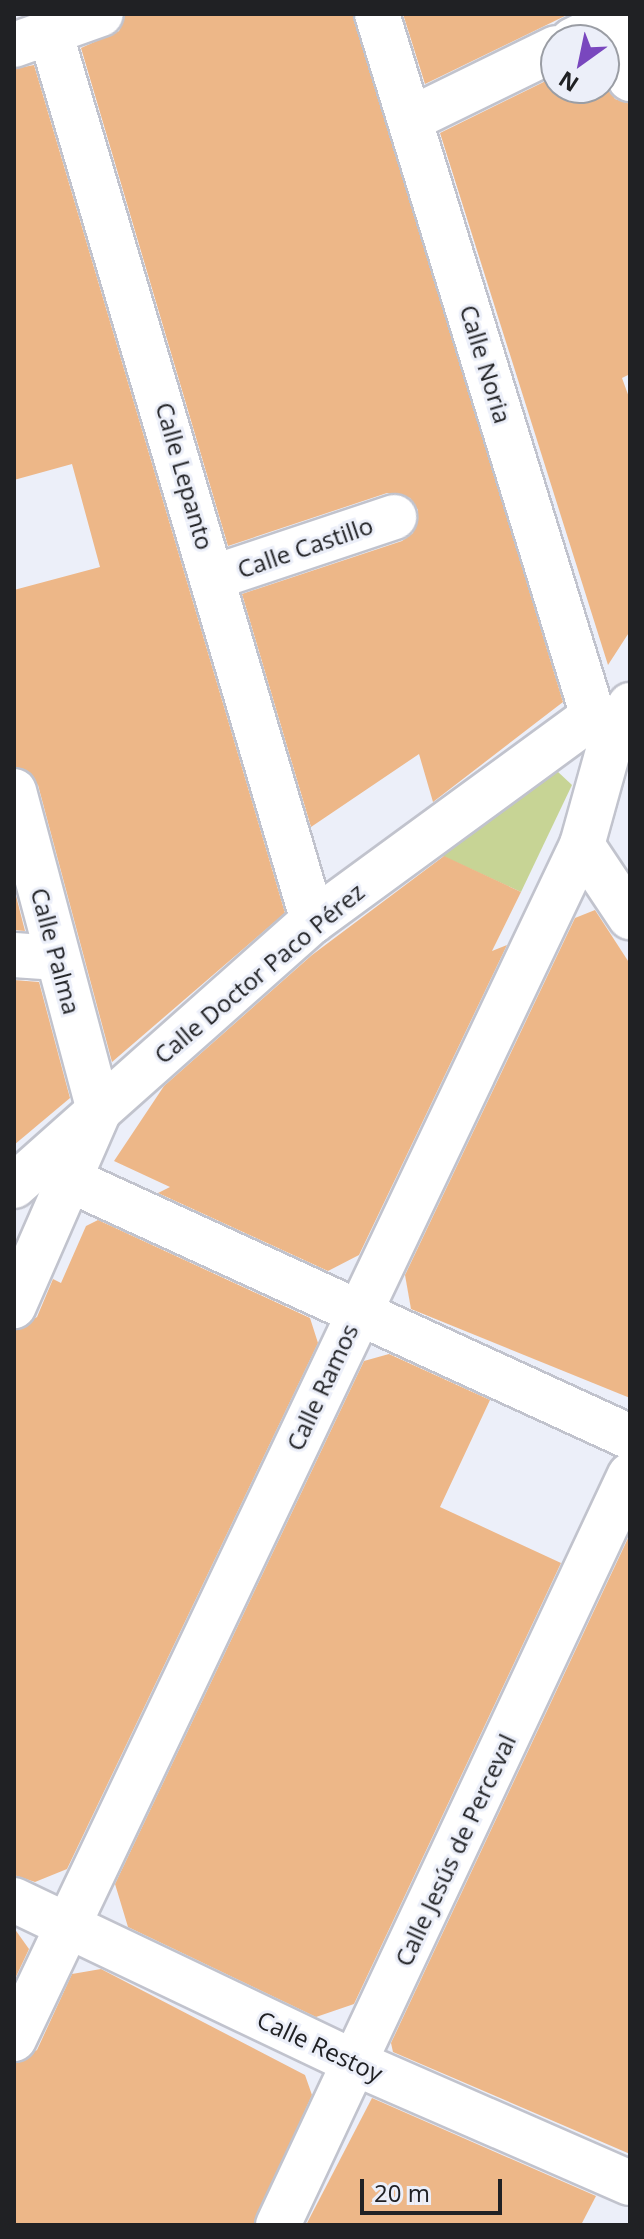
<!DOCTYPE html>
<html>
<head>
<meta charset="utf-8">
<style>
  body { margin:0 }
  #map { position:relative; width:644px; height:2239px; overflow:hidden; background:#eceff9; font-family:"Open Sans",sans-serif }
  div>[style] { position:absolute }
  .green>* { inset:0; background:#c7d495 }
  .building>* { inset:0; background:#edb788 }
  .roads { filter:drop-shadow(2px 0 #c1c3cd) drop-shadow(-2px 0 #c1c3cd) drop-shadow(0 2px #c1c3cd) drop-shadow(0 -2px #c1c3cd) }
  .street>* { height:44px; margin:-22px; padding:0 22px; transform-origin:22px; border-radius:22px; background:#fff }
  .secondary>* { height:44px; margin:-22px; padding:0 22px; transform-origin:22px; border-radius:22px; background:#fff }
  span { translate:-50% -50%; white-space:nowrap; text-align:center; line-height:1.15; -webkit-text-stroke:6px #eceff9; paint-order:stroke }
  .street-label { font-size:24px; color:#202124 }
  .frame { position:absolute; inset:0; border:16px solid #202124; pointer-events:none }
  .north { position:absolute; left:540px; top:24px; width:80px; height:80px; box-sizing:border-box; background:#eceff9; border:2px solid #9a9da4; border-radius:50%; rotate:213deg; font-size:22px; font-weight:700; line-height:32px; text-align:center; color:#202124 }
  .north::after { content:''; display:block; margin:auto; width:28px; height:36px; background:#7947be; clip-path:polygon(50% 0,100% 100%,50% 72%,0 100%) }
  .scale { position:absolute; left:360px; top:2179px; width:142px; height:36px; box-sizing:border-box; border:4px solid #202124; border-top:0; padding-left:10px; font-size:24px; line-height:28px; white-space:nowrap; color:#202124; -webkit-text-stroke:6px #eceff9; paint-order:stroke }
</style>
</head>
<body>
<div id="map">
  <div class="green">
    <div style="clip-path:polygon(557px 771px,572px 785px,521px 892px,438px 854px)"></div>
  </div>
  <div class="building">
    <div style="clip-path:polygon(125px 14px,353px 14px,563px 702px,433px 802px,419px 754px,311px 827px,242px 594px,402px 541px,413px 533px,418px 510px,410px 498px,387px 493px,228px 546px,81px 48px,119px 31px)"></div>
    <div style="clip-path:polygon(403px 14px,569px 14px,425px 84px)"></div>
    <div style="clip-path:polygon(34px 65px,285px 913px,112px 1062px,38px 785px,14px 767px,14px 590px,100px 567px,72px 464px,14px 480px,14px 69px)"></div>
    <div style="clip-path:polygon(556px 76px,556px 88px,604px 88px,604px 82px,615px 99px,630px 104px,630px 374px,622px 378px,630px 400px,630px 631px,608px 665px,440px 133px)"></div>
    <div style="clip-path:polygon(444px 856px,521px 892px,492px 951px,507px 945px,359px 1255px,328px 1271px,158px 1193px,170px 1187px,114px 1161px,164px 1086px,312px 955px)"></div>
    <div style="clip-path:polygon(14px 888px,25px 931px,14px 930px)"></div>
    <div style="clip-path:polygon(595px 910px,630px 964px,630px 1398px,411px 1309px,405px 1275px,575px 918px)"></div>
    <div style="clip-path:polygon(14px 980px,39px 982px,70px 1098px,14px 1145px)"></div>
    <div style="clip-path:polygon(98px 1220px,310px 1318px,318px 1343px,67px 1869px,35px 1882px,14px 1875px,14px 1331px,37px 1317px,53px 1279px,61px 1283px,86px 1226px)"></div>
    <div style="clip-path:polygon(389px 1354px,490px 1400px,440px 1507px,561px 1563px,354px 2004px,316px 2017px,128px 1927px,115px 1884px,364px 1361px)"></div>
    <div style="clip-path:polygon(630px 1534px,630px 2154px,393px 2052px,391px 2043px)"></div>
    <div style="clip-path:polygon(14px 1928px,29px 1949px,14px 1981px)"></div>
    <div style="clip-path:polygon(101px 1969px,305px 2075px,312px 2095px,253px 2225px,14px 2225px,14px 2064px,37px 2050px,72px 1974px)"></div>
    <div style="clip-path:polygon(372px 2098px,596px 2196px,581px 2225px,306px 2225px)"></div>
  </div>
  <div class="roads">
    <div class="street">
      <div style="left:377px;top:14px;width:734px;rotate:72.9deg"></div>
      <div style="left:606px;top:24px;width:60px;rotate:66.4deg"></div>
      <div style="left:50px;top:32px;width:927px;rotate:73.52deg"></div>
      <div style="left:573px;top:40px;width:60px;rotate:-25.7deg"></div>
      <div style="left:14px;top:45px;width:92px;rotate:-19.6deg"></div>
      <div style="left:411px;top:119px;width:161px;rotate:-26.1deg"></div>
      <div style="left:215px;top:577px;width:189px;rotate:-18.5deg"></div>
      <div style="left:14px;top:791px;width:331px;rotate:75.1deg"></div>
      <div style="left:99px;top:1111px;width:213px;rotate:113.6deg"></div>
      <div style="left:582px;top:845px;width:87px;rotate:56.3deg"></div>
      <div style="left:14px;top:955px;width:44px;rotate:3.9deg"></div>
      <div style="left:70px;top:1180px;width:616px;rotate:24.65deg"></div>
      <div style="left:14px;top:1186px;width:400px;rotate:-41.6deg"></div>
      <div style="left:313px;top:921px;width:347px;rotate:-36.2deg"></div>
      <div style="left:14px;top:2039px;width:1322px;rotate:-64.56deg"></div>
      <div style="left:582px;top:845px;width:119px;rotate:-74.5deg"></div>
      <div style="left:614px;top:730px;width:30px;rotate:-57deg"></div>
      <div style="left:278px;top:2225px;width:828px;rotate:-64.86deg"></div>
    </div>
    <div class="secondary">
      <div style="left:14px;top:1900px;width:378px;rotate:25.5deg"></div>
      <div style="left:355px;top:2063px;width:300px;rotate:23.6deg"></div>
    </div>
  </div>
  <div class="street-label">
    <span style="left:486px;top:364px;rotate:73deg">Calle Noria</span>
    <span style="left:185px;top:476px;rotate:74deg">Calle Lepanto</span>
    <span style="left:305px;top:547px;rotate:-19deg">Calle Castillo</span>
    <span style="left:56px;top:951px;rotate:75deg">Calle Palma</span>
    <span style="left:259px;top:973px;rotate:-40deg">Calle Doctor Paco Pérez</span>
    <span style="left:322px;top:1387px;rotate:-65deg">Calle Ramos</span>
    <span style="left:455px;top:1850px;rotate:-65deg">Calle Jesús de Perceval</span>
    <span style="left:320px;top:2046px;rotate:25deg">Calle Restoy</span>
  </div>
  <div class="frame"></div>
  <div class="north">N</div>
  <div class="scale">20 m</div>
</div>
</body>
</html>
